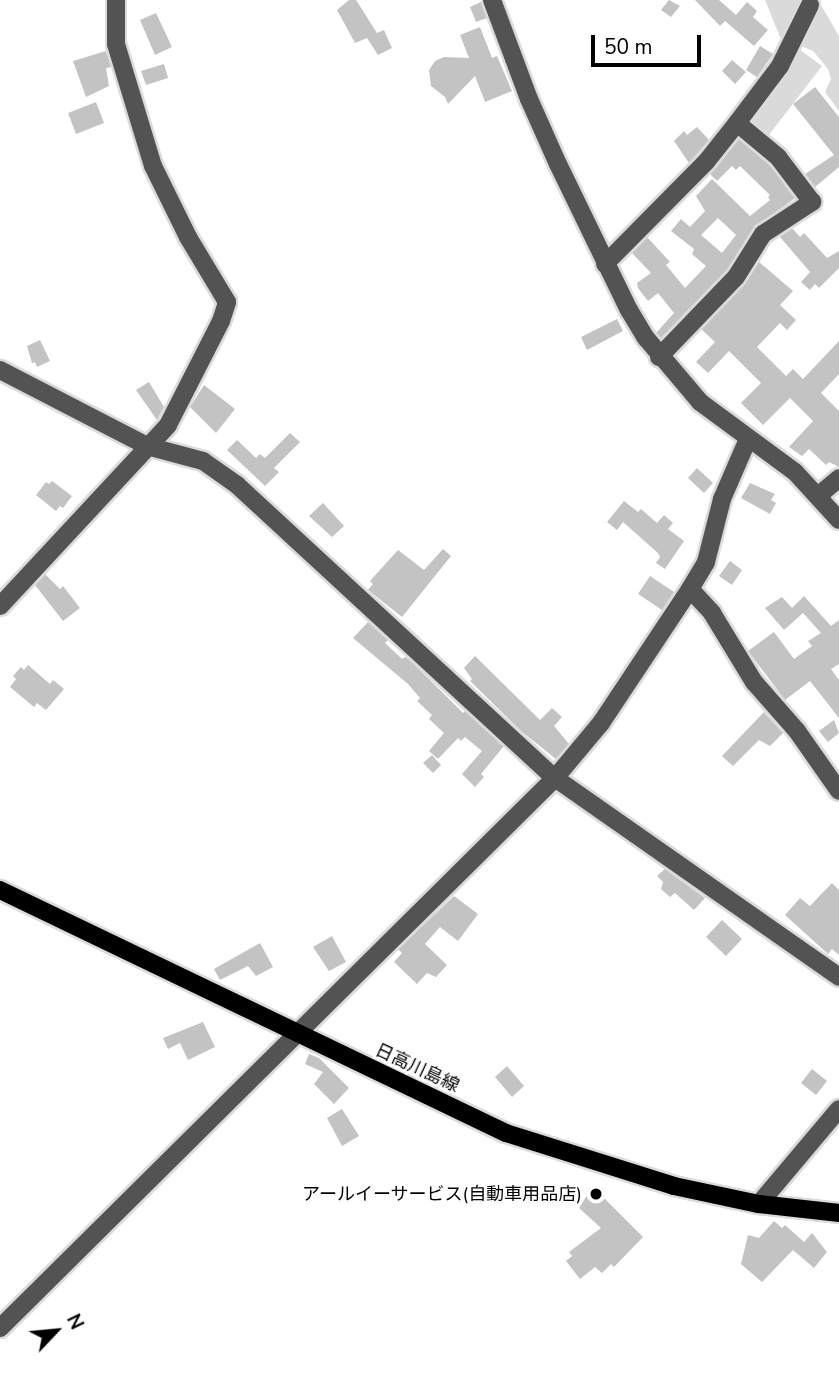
<!DOCTYPE html>
<html>
<head>
<meta charset="utf-8">
<style>
  body { margin:0 }
  #map { position:relative; width:839px; height:1387px; overflow:hidden; background:#fff; font-family:"Nunito Sans","Noto Sans JP",sans-serif }
  div>[style] { position:absolute }
  .green>* { inset:0; background:#dadada }
  .building>* { inset:0; background:#c3c3c3 }
  .roads { filter:drop-shadow(2px 0 #dbdbdb) drop-shadow(-2px 0 #dbdbdb) drop-shadow(0 2px #dbdbdb) drop-shadow(0 -2px #dbdbdb) }
  .minor>* { height:18px; margin:-9px; padding:0 9px; transform-origin:9px; border-radius:9px; background:#535353 }
  .major>* { height:18px; margin:-9px; padding:0 9px; transform-origin:9px; border-radius:9px; background:#000 }
  .dots>* { width:19px; height:19px; translate:-50% -50%; box-sizing:border-box; border:4px solid #fff; border-radius:50% }
  span { translate:-50% -50%; white-space:nowrap; text-align:center; line-height:1.15; -webkit-text-stroke:6px #fff; paint-order:stroke }
  .street-label { font-size:18px; color:#000 }
  .poi-label { font-size:18px; color:#000 }
  .right { translate:-100% -50%; text-align:right }
  .north { position:absolute; left:21px; top:1296px; width:70px; height:70px; -webkit-text-stroke:5px #fff; paint-order:stroke; rotate:64deg; font-size:19px; font-weight:700; line-height:28px; text-align:center; color:#000 }
  .north::after { content:''; display:block; margin:auto; width:24px; height:32px; background:#000; clip-path:polygon(50% 0,100% 100%,50% 72%,0 100%) }
  .scale { position:absolute; left:591px; top:35px; width:110px; height:32px; box-sizing:border-box; border:4px solid #000; border-top:0; padding-left:9px; font-size:21px; line-height:24px; white-space:nowrap; color:#000; -webkit-text-stroke:5px #fff; paint-order:stroke }
</style>
</head>
<body>
<div id="map">
  <div class="green">
    <div style="clip-path:polygon(765px 0,818px 0,839px 36px,839px 111px,825px 92px,831px 79px,828px 69px,813px 51px,780px 37px)"></div>
    <div style="clip-path:polygon(799px 49px,822px 66px,765px 140px,743px 122px)"></div>
  </div>
  <div class="building">
    <div style="clip-path:polygon(349px 0,356px 0,377px 33px,384px 30px,392px 48px,378px 55px,367px 38px,355px 43px,337px 10px)"></div>
    <div style="clip-path:polygon(669px 0,680px 6px,671px 17px,661px 10px)"></div>
    <div style="clip-path:polygon(695px 0,719px 0,736px 15px,747px 2px,757px 11px,753px 17px,768px 30px,754px 46px,725px 21px,720px 26px)"></div>
    <div style="clip-path:polygon(481px 2px,487px 18px,476px 22px,470px 7px)"></div>
    <div style="clip-path:polygon(156px 13px,172px 47px,155px 55px,140px 20px)"></div>
    <div style="clip-path:polygon(480px 27px,492px 58px,497px 56px,512px 91px,485px 102px,475px 76px,448px 104px,445px 97px,431px 86px,429px 70px,435px 61px,444px 57px,469px 58px,460px 35px)"></div>
    <div style="clip-path:polygon(760px 46px,773px 54px,757px 77px,746px 70px)"></div>
    <div style="clip-path:polygon(106px 51px,111px 67px,106px 68px,109px 86px,86px 97px,73px 61px)"></div>
    <div style="clip-path:polygon(732px 60px,746px 72px,735px 84px,722px 71px)"></div>
    <div style="clip-path:polygon(164px 64px,168px 78px,146px 85px,141px 71px)"></div>
    <div style="clip-path:polygon(815px 87px,839px 117px,839px 167px,815px 187px,805px 174px,834px 155px,793px 104px)"></div>
    <div style="clip-path:polygon(96px 102px,104px 123px,76px 134px,68px 113px)"></div>
    <div style="clip-path:polygon(697px 127px,709px 140px,689px 163px,674px 141px,684px 131px,687px 135px)"></div>
    <div style="clip-path:polygon(evenodd,739px 139px,770px 165px,795px 198px,754px 228px,727px 270px,661px 338px,656px 333px,674px 313px,658px 293px,648px 301px,638px 288px,637px 283px,651px 273px,632px 253px,647px 237px,670px 262px,666px 265px,685px 288px,706px 266px,692px 254px,694px 249px,671px 231px,681px 219px,690px 227px,705px 211px,696px 196px,712px 179px,750px 216px,770px 200px,768px 197px,770px 195px,740px 166px,736px 170px,732px 166px,717px 181px,710px 174px,739px 139px,718px 218px,736px 235px,722px 253px,701px 235px,718px 218px)"></div>
    <div style="clip-path:polygon(792px 228px,800px 237px,804px 233px,827px 258px,839px 251px,839px 268px,819px 288px,815px 284px,810px 290px,801px 282px,810px 272px,780px 237px)"></div>
    <div style="clip-path:polygon(759px 262px,793px 291px,780px 305px,796px 320px,787px 330px,780px 323px,757px 347px,786px 376px,793px 369px,803px 379px,839px 341px,839px 374px,821px 393px,839px 411px,839px 467px,829px 462px,826px 465px,809px 449px,802px 456px,789px 447px,813px 421px,790px 398px,763px 425px,741px 403px,761px 383px,729px 351px,708px 373px,696px 362px,715px 342px,701px 329px,744px 285px)"></div>
    <div style="clip-path:polygon(617px 319px,623px 331px,587px 350px,581px 337px)"></div>
    <div style="clip-path:polygon(40px 340px,50px 361px,37px 367px,35px 362px,32px 363px,27px 346px)"></div>
    <div style="clip-path:polygon(149px 382px,164px 407px,157px 420px,136px 390px)"></div>
    <div style="clip-path:polygon(204px 385px,235px 409px,216px 433px,190px 407px)"></div>
    <div style="clip-path:polygon(290px 433px,300px 442px,274px 468px,279px 472px,265px 486px,227px 450px,237px 440px,256px 458px,260px 454px,265px 458px)"></div>
    <div style="clip-path:polygon(697px 468px,713px 483px,704px 493px,688px 478px)"></div>
    <div style="clip-path:polygon(52px 481px,72px 496px,63px 508px,60px 506px,56px 511px,36px 495px,46px 482px,49px 484px)"></div>
    <div style="clip-path:polygon(750px 483px,775px 494px,771px 500px,776px 503px,770px 514px,741px 498px)"></div>
    <div style="clip-path:polygon(624px 501px,638px 512px,641px 509px,657px 523px,664px 515px,673px 523px,668px 529px,684px 541px,665px 569px,656px 563px,660px 557px,658px 553px,623px 522px,617px 530px,607px 522px)"></div>
    <div style="clip-path:polygon(323px 503px,344px 526px,332px 537px,309px 516px)"></div>
    <div style="clip-path:polygon(443px 549px,451px 556px,402px 617px,368px 590px,373px 584px,370px 581px,398px 550px,424px 570px)"></div>
    <div style="clip-path:polygon(730px 561px,742px 570px,732px 585px,719px 576px)"></div>
    <div style="clip-path:polygon(45px 574px,60px 589px,63px 586px,80px 608px,63px 621px,35px 585px)"></div>
    <div style="clip-path:polygon(650px 576px,674px 592px,662px 610px,638px 594px)"></div>
    <div style="clip-path:polygon(804px 596px,831px 626px,839px 620px,839px 664px,831px 669px,839px 680px,839px 718px,810px 681px,785px 700px,748px 651px,774px 632px,794px 659px,812px 646px,808px 641px,821px 633px,803px 613px,784px 630px,765px 608px,782px 597px,792px 608px)"></div>
    <div style="clip-path:polygon(368px 622px,388px 640px,385px 643px,402px 659px,405px 657px,411px 661px,463px 713px,465px 711px,504px 746px,481px 774px,484px 777px,475px 787px,462px 774px,482px 751px,465px 737px,461px 741px,458px 738px,438px 759px,429px 751px,444px 733px,429px 719px,432px 715px,417px 701px,420px 698px,408px 684px,353px 638px)"></div>
    <div style="clip-path:polygon(475px 656px,540px 720px,552px 708px,562px 717px,554px 726px,569px 744px,556px 759px,521px 731px,470px 681px,472px 679px,464px 668px)"></div>
    <div style="clip-path:polygon(28px 665px,50px 684px,53px 680px,64px 689px,46px 710px,37px 703px,34px 707px,10px 687px,16px 679px,13px 676px,21px 667px,24px 670px)"></div>
    <div style="clip-path:polygon(764px 712px,783px 733px,770px 746px,759px 740px,733px 766px,722px 756px)"></div>
    <div style="clip-path:polygon(834px 720px,839px 733px,828px 742px,819px 731px)"></div>
    <div style="clip-path:polygon(432px 755px,441px 765px,433px 773px,423px 763px)"></div>
    <div style="clip-path:polygon(665px 869px,705px 898px,694px 910px,675px 893px,670px 897px,661px 889px,663px 882px,657px 876px)"></div>
    <div style="clip-path:polygon(832px 883px,839px 890px,839px 955px,832px 949px,828px 954px,785px 915px,800px 898px,810px 906px)"></div>
    <div style="clip-path:polygon(454px 896px,478px 914px,458px 941px,440px 927px,425px 944px,447px 965px,436px 977px,427px 973px,417px 984px,394px 962px,402px 953px,398px 949px)"></div>
    <div style="clip-path:polygon(722px 920px,742px 939px,726px 956px,706px 937px)"></div>
    <div style="clip-path:polygon(332px 936px,346px 962px,329px 971px,313px 947px)"></div>
    <div style="clip-path:polygon(260px 943px,273px 967px,256px 976px,248px 966px,220px 980px,214px 969px)"></div>
    <div style="clip-path:polygon(203px 1022px,215px 1047px,188px 1060px,180px 1043px,168px 1049px,163px 1038px)"></div>
    <div style="clip-path:polygon(309px 1054px,319px 1058px,349px 1088px,334px 1104px,314px 1084px,323px 1072px,305px 1064px)"></div>
    <div style="clip-path:polygon(507px 1066px,524px 1086px,512px 1097px,495px 1077px)"></div>
    <div style="clip-path:polygon(812px 1069px,827px 1081px,816px 1095px,801px 1083px)"></div>
    <div style="clip-path:polygon(342px 1109px,359px 1136px,342px 1146px,327px 1118px)"></div>
    <div style="clip-path:polygon(591px 1189px,601px 1199px,603px 1197px,643px 1237px,614px 1267px,611px 1264px,602px 1273px,595px 1267px,580px 1279px,566px 1261px,572px 1256px,569px 1252px,601px 1228px,579px 1208px)"></div>
    <div style="clip-path:polygon(774px 1221px,782px 1228px,785px 1225px,804px 1242px,812px 1233px,827px 1252px,814px 1268px,793px 1250px,762px 1282px,741px 1264px,748px 1235px,759px 1238px)"></div>
  </div>
  <div class="roads">
    <div class="minor">
      <div style="left:492px;top:0;width:106px;rotate:69.5deg"></div>
      <div style="left:529px;top:99px;width:71px;rotate:66deg"></div>
      <div style="left:558px;top:164px;width:162px;rotate:64.1deg"></div>
      <div style="left:629px;top:310px;width:33px;rotate:59deg"></div>
      <div style="left:646px;top:338px;width:84px;rotate:49.8deg"></div>
      <div style="left:700px;top:402px;width:118px;rotate:36.4deg"></div>
      <div style="left:795px;top:472px;width:65px;rotate:47.5deg"></div>
      <div style="left:605px;top:264px;width:144px;rotate:-45.3deg"></div>
      <div style="left:706px;top:162px;width:50px;rotate:-51.5deg"></div>
      <div style="left:737px;top:123px;width:71px;rotate:-53deg"></div>
      <div style="left:780px;top:66px;width:68px;rotate:-63.8deg"></div>
      <div style="left:659px;top:357px;width:111px;rotate:-46.1deg"></div>
      <div style="left:736px;top:277px;width:51px;rotate:-57.9deg"></div>
      <div style="left:763px;top:234px;width:59px;rotate:-33.1deg"></div>
      <div style="left:812px;top:202px;width:56px;rotate:-127.1deg"></div>
      <div style="left:778px;top:157px;width:53px;rotate:-140.3deg"></div>
      <div style="left:0;top:370px;width:165px;rotate:27.3deg"></div>
      <div style="left:147px;top:446px;width:58px;rotate:15deg"></div>
      <div style="left:203px;top:461px;width:42px;rotate:35.2deg"></div>
      <div style="left:237px;top:485px;width:432px;rotate:42.7deg"></div>
      <div style="left:555px;top:778px;width:347px;rotate:35deg"></div>
      <div style="left:819px;top:495px;width:26px;rotate:-40deg"></div>
      <div style="left:690px;top:589px;width:33px;rotate:47deg"></div>
      <div style="left:712px;top:613px;width:81px;rotate:58.7deg"></div>
      <div style="left:754px;top:682px;width:65px;rotate:48.7deg"></div>
      <div style="left:797px;top:731px;width:73px;rotate:55deg"></div>
      <div style="left:0;top:606px;width:247px;rotate:-47.1deg"></div>
      <div style="left:168px;top:425px;width:117px;rotate:-63deg"></div>
      <div style="left:221px;top:321px;width:20px;rotate:-72deg"></div>
      <div style="left:227px;top:302px;width:76px;rotate:-121deg"></div>
      <div style="left:188px;top:237px;width:79px;rotate:-116.2deg"></div>
      <div style="left:153px;top:166px;width:127px;rotate:-106.9deg"></div>
      <div style="left:116px;top:44px;width:44px;rotate:-90deg"></div>
      <div style="left:759px;top:1204px;width:124px;rotate:-49.9deg"></div>
      <div style="left:0;top:1328px;width:781px;rotate:-44.74deg"></div>
      <div style="left:555px;top:778px;width:72px;rotate:-50.1deg"></div>
      <div style="left:601px;top:723px;width:161px;rotate:-56.4deg"></div>
      <div style="left:690px;top:589px;width:31px;rotate:-59deg"></div>
      <div style="left:706px;top:562px;width:65px;rotate:-75.7deg"></div>
      <div style="left:722px;top:499px;width:65px;rotate:-66.6deg"></div>
    </div>
    <div class="major">
      <div style="left:0;top:890px;width:561px;rotate:25.65deg"></div>
      <div style="left:506px;top:1133px;width:176px;rotate:17.5deg"></div>
      <div style="left:674px;top:1186px;width:87px;rotate:12deg"></div>
      <div style="left:759px;top:1204px;width:81px;rotate:6.4deg"></div>
    </div>
  </div>
  <div class="dots">
    <div style="left:596px;top:1194px;background:#000"></div>
  </div>
  <div class="street-label">
    <span style="left:417px;top:1068px;rotate:25deg">日高川島線</span>
  </div>
  <div class="poi-label">
    <span class="right" style="left:582px;top:1194px">アールイーサービス(自動車用品店)</span>
  </div>
  <div class="north">N</div>
  <div class="scale">50 m</div>
</div>
</body>
</html>
